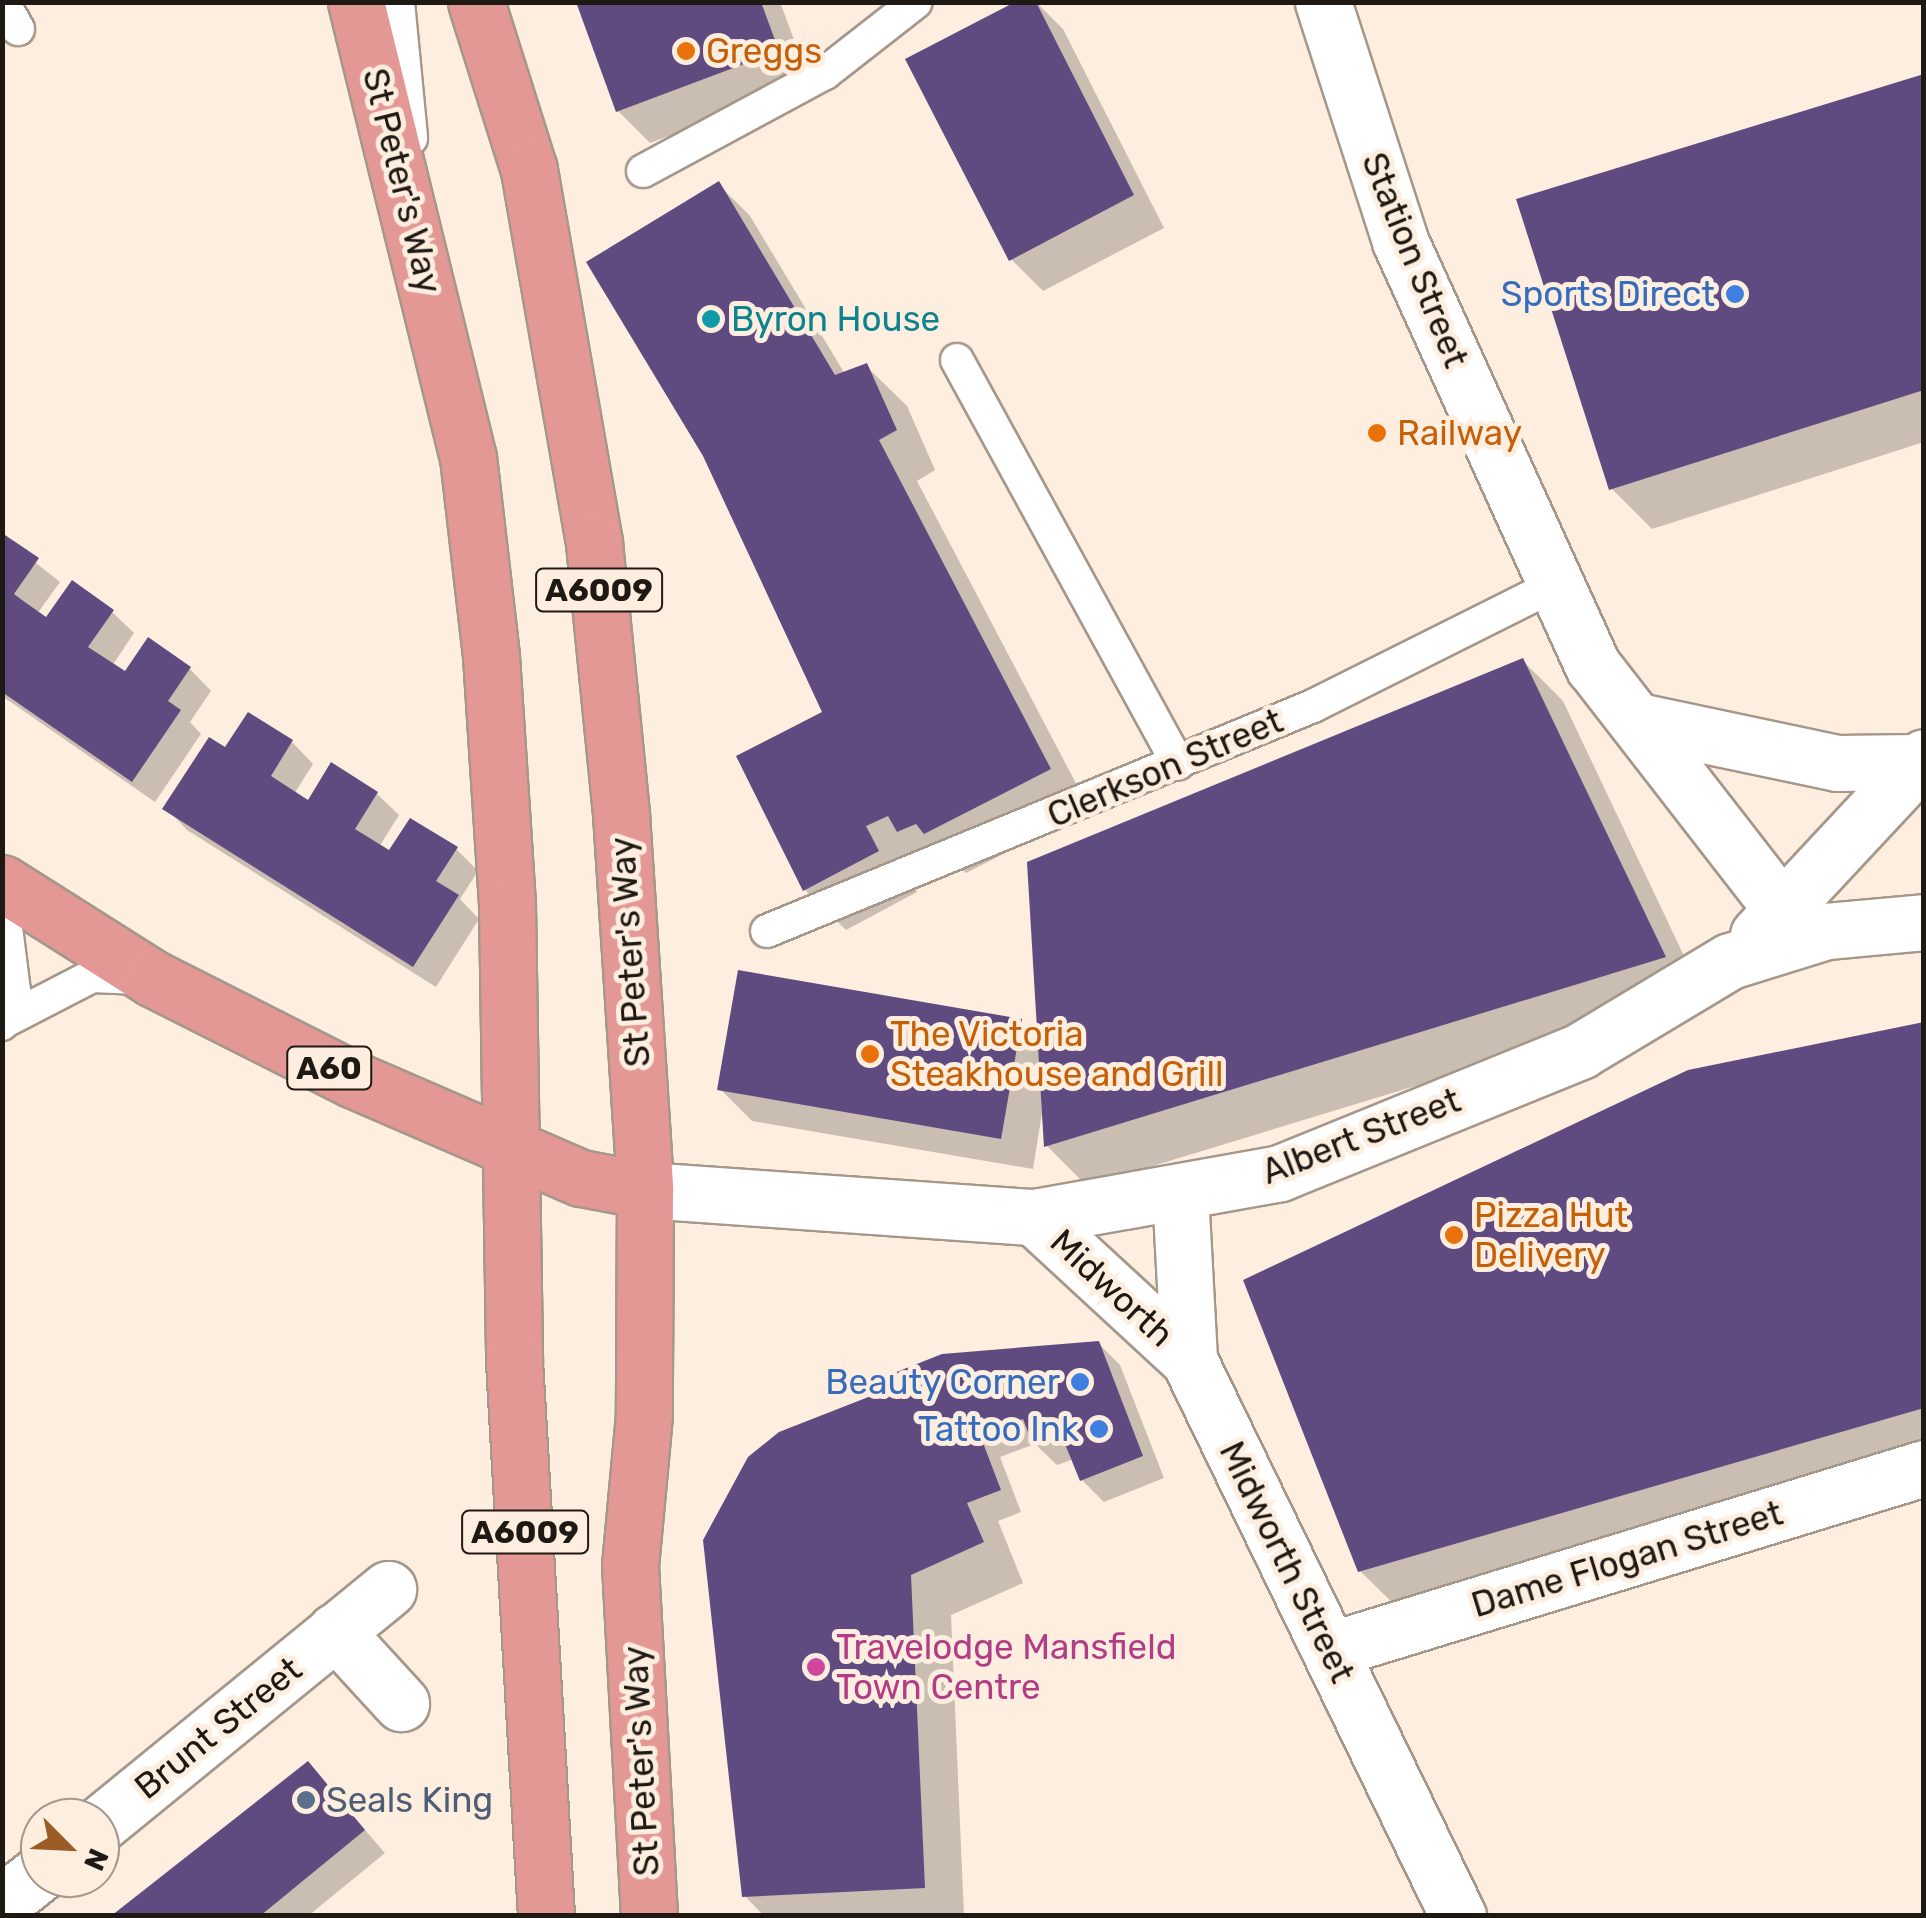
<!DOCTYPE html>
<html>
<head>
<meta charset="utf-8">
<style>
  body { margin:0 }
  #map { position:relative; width:1926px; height:1918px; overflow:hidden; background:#fdeedf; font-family:Rubik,sans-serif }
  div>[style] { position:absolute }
  .shadow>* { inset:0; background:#0003 }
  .building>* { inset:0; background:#604b81 }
  .roads { filter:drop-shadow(2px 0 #a5978a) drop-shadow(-2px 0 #a5978a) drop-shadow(0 2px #a5978a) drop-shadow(0 -2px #a5978a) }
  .service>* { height:32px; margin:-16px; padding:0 16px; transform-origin:16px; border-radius:16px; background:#fff }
  .minor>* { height:55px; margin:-27.5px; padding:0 27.5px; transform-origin:27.5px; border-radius:27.5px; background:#fff }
  .trunk>* { height:55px; margin:-27.5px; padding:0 27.5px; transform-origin:27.5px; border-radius:27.5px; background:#e49896 }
  .dots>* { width:28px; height:28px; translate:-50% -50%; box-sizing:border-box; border:5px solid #fdeedf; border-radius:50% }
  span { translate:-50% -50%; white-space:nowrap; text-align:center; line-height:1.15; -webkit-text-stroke:10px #fdeedf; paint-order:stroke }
  .shield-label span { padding:2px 8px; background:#fdeedf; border:2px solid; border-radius:8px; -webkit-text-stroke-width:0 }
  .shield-label { font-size:32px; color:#1e1913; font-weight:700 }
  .food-label { font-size:35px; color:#c56008 }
  .left { translate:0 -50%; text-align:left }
  .street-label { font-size:35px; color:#1e1913 }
  .shop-label { font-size:35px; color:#366cbe }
  .right { translate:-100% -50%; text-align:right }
  .culture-label { font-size:35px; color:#0d838f }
  .hotel-label { font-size:35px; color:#b23c85 }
  .service-label { font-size:35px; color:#4e5e75 }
  .frame { position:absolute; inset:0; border:5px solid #1e1913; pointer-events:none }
  .north { position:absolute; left:20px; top:1798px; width:100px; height:100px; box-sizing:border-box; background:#fdeedf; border:2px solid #a4998d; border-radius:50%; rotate:114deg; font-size:28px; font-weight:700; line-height:40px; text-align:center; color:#1e1913 }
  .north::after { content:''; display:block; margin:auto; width:35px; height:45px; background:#9c5c25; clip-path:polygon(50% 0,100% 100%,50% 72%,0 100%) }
</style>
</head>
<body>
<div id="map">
  <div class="shadow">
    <div style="clip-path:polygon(578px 2px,780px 2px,810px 83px,650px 143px,618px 111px)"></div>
    <div style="clip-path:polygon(1036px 2px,1063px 29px,1164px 228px,1043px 291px,1011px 259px)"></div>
    <div style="clip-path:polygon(1924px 77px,1924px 442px,1652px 529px,1612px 489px)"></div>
    <div style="clip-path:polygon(718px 184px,750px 216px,845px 374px,866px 366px,907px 406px,935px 470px,917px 481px,1090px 810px,966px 873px,957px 864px,905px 867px,917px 892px,846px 930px,805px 890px,826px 713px)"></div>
    <div style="clip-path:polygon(2px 536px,60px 582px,37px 614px,47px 620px,112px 612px,134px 633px,112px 666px,125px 675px,190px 669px,211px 691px,190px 722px,201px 734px,155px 802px,2px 696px)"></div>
    <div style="clip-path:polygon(1522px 660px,1563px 701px,1704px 998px,1087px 1186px,1047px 1146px,1042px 1113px,1033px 1169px,752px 1121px,720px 1089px,1021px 1021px,1040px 1041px)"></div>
    <div style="clip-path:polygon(292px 742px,313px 764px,294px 794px,308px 803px,377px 794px,399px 815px,379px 847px,390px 854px,456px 849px,478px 871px,460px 899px,479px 919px,436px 987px,187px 830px,166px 808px,226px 751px)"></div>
    <div style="clip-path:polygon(1924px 1024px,1924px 1460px,1401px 1611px,1360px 1571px)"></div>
    <div style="clip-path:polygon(1098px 1343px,1120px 1365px,1164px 1478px,1104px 1502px,1082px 1480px,1074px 1459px,1057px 1465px,1035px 1444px,1000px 1457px,1021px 1512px,998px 1521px,1023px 1583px,951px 1615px,964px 1916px,764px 1916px,744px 1895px,705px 1540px)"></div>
    <div style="clip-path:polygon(308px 1764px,385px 1853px,308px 1916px,115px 1916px)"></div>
  </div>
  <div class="building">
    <div style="clip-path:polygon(576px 2px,761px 2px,779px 51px,616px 112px)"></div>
    <div style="clip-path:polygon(1015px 2px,1036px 2px,1134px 195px,1009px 261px,905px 59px)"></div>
    <div style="clip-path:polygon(1924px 74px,1924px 390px,1609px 490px,1516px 199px)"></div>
    <div style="clip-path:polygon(719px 181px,835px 375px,867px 363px,897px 430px,879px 440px,1051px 769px,924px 834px,916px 824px,897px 832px,888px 816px,866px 826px,879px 851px,803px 891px,736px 756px,822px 712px,703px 456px,586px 262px)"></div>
    <div style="clip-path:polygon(2px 533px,39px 558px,14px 594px,22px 600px,46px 617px,72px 580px,114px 610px,88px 647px,125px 671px,148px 637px,191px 667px,168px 701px,181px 710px,132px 782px,2px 692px)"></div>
    <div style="clip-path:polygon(1523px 658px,1666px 957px,1044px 1147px,1027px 862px)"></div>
    <div style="clip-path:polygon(248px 712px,293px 740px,271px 776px,308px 800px,331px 762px,378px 792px,355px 829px,389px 850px,410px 818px,458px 847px,436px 881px,459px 895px,413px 967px,162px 809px,209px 737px,225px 747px)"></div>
    <div style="clip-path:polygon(738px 970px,1022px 1019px,1001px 1139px,717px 1090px)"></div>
    <div style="clip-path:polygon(1924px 1022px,1924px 1408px,1358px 1572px,1243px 1280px,1688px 1070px)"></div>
    <div style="clip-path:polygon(1099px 1341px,1143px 1456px,1080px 1481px,1061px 1434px,1033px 1445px,1023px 1419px,980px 1435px,1001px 1490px,967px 1503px,984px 1542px,911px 1575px,925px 1888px,742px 1897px,703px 1540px,748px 1457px,779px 1432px,899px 1385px,894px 1373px,942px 1354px)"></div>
    <div style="clip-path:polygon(308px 1761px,365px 1830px,260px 1916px,111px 1916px)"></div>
  </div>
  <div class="roads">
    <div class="service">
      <div style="left:3px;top:2px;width:31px;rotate:61deg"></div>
      <div style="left:398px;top:2px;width:137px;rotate:84.5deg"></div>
      <div style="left:643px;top:171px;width:207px;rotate:-28.3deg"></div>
      <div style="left:825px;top:73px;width:115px;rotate:-38deg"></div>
      <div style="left:957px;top:360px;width:460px;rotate:61.3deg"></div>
      <div style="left:2px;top:896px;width:96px;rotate:82.8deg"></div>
      <div style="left:14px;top:991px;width:35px;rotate:110deg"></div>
      <div style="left:767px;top:931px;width:591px;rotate:-22.4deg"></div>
      <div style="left:1313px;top:706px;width:271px;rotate:-26.6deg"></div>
      <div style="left:5px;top:1021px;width:98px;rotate:-27.3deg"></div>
      <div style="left:92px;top:976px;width:47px;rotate:2.4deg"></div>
    </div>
    <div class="minor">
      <div style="left:1323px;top:2px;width:251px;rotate:72.1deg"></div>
      <div style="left:1400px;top:241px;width:467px;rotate:65.6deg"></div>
      <div style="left:1593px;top:666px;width:310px;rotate:52.2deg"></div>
      <div style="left:1638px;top:721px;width:203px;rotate:11.9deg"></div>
      <div style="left:1837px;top:763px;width:81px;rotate:-0.7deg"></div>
      <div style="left:1758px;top:935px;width:243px;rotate:-47deg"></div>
      <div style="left:645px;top:1190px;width:390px;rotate:4deg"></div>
      <div style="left:1034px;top:1217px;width:250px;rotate:-10.1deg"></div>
      <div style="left:1280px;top:1173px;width:324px;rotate:-22.1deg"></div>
      <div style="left:1580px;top:1051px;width:175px;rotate:-31deg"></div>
      <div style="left:1730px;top:961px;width:102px;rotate:-17.2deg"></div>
      <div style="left:1827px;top:931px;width:97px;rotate:-5.3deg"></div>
      <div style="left:1180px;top:1193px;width:167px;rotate:86.9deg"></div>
      <div style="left:1189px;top:1360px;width:618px;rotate:64.18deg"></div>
      <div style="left:1034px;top:1217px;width:211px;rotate:42.7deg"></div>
      <div style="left:335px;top:1631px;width:98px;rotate:47.5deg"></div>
      <div style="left:1330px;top:1650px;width:621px;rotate:-17.03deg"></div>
      <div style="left:100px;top:1824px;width:372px;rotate:-39.2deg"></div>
      <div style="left:2px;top:1903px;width:48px;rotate:-38.3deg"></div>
    </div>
    <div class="trunk">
      <div style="left:356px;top:2px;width:469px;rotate:76.2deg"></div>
      <div style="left:468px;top:457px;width:200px;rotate:83.4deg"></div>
      <div style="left:491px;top:656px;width:251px;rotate:86.3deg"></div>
      <div style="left:507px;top:906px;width:455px;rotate:89.1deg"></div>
      <div style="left:514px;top:1361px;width:556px;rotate:86.7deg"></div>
      <div style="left:476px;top:2px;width:176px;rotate:72.5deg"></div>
      <div style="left:529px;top:170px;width:379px;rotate:80.1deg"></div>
      <div style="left:594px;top:543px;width:272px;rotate:84.3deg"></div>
      <div style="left:621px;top:814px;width:377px;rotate:86.3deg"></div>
      <div style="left:645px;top:1190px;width:225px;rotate:90.3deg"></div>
      <div style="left:644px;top:1415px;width:151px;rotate:95.3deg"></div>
      <div style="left:630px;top:1565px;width:352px;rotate:86.9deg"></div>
      <div style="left:2px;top:883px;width:180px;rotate:32.3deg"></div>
      <div style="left:154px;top:979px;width:222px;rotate:26.8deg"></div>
      <div style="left:352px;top:1079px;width:249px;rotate:23.4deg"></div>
      <div style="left:581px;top:1178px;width:65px;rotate:10.6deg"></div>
    </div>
  </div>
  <div class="dots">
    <div style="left:686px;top:51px;background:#e8710a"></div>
    <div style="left:1735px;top:294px;background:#3f7fe0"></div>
    <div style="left:711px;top:319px;background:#0f9aa8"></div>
    <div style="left:1377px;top:433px;background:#e8710a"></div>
    <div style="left:870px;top:1054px;background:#e8710a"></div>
    <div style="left:1454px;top:1235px;background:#e8710a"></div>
    <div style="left:1080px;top:1382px;background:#3f7fe0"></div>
    <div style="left:1099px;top:1429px;background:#3f7fe0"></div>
    <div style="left:816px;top:1667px;background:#d1479c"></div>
    <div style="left:306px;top:1800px;background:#5c6f8a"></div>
  </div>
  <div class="shield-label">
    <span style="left:599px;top:590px">A6009</span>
    <span style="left:329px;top:1068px">A60</span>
    <span style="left:525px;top:1532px">A6009</span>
  </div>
  <div class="food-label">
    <span class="left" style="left:706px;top:51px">Greggs</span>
    <span class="left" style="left:1397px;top:433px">Railway</span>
    <span class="left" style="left:890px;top:1054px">The Victoria<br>Steakhouse and Grill</span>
    <span class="left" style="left:1474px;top:1235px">Pizza Hut<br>Delivery</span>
  </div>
  <div class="street-label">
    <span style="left:402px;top:181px;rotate:76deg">St Peter's Way</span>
    <span style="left:1415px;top:260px;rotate:68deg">Station Street</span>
    <span style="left:1165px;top:768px;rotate:-23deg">Clerkson Street</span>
    <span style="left:630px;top:952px;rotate:-94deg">St Peter's Way</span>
    <span style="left:1361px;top:1136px;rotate:-21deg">Albert Street</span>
    <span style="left:1112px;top:1288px;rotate:43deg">Midworth</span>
    <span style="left:1627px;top:1559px;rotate:-17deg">Dame Flogan Street</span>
    <span style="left:1287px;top:1562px;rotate:64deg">Midworth Street</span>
    <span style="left:218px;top:1728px;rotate:-39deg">Brunt Street</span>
    <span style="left:641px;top:1761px;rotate:-93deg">St Peter's Way</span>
  </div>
  <div class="shop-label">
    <span class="right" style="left:1715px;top:294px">Sports Direct</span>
    <span class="right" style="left:1060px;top:1382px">Beauty Corner</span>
    <span class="right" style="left:1079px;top:1429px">Tattoo Ink</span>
  </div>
  <div class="culture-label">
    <span class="left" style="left:731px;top:319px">Byron House</span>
  </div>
  <div class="hotel-label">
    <span class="left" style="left:836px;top:1667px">Travelodge Mansfield<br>Town Centre</span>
  </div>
  <div class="service-label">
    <span class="left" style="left:326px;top:1800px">Seals King</span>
  </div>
  <div class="frame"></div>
  <div class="north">N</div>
</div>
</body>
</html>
